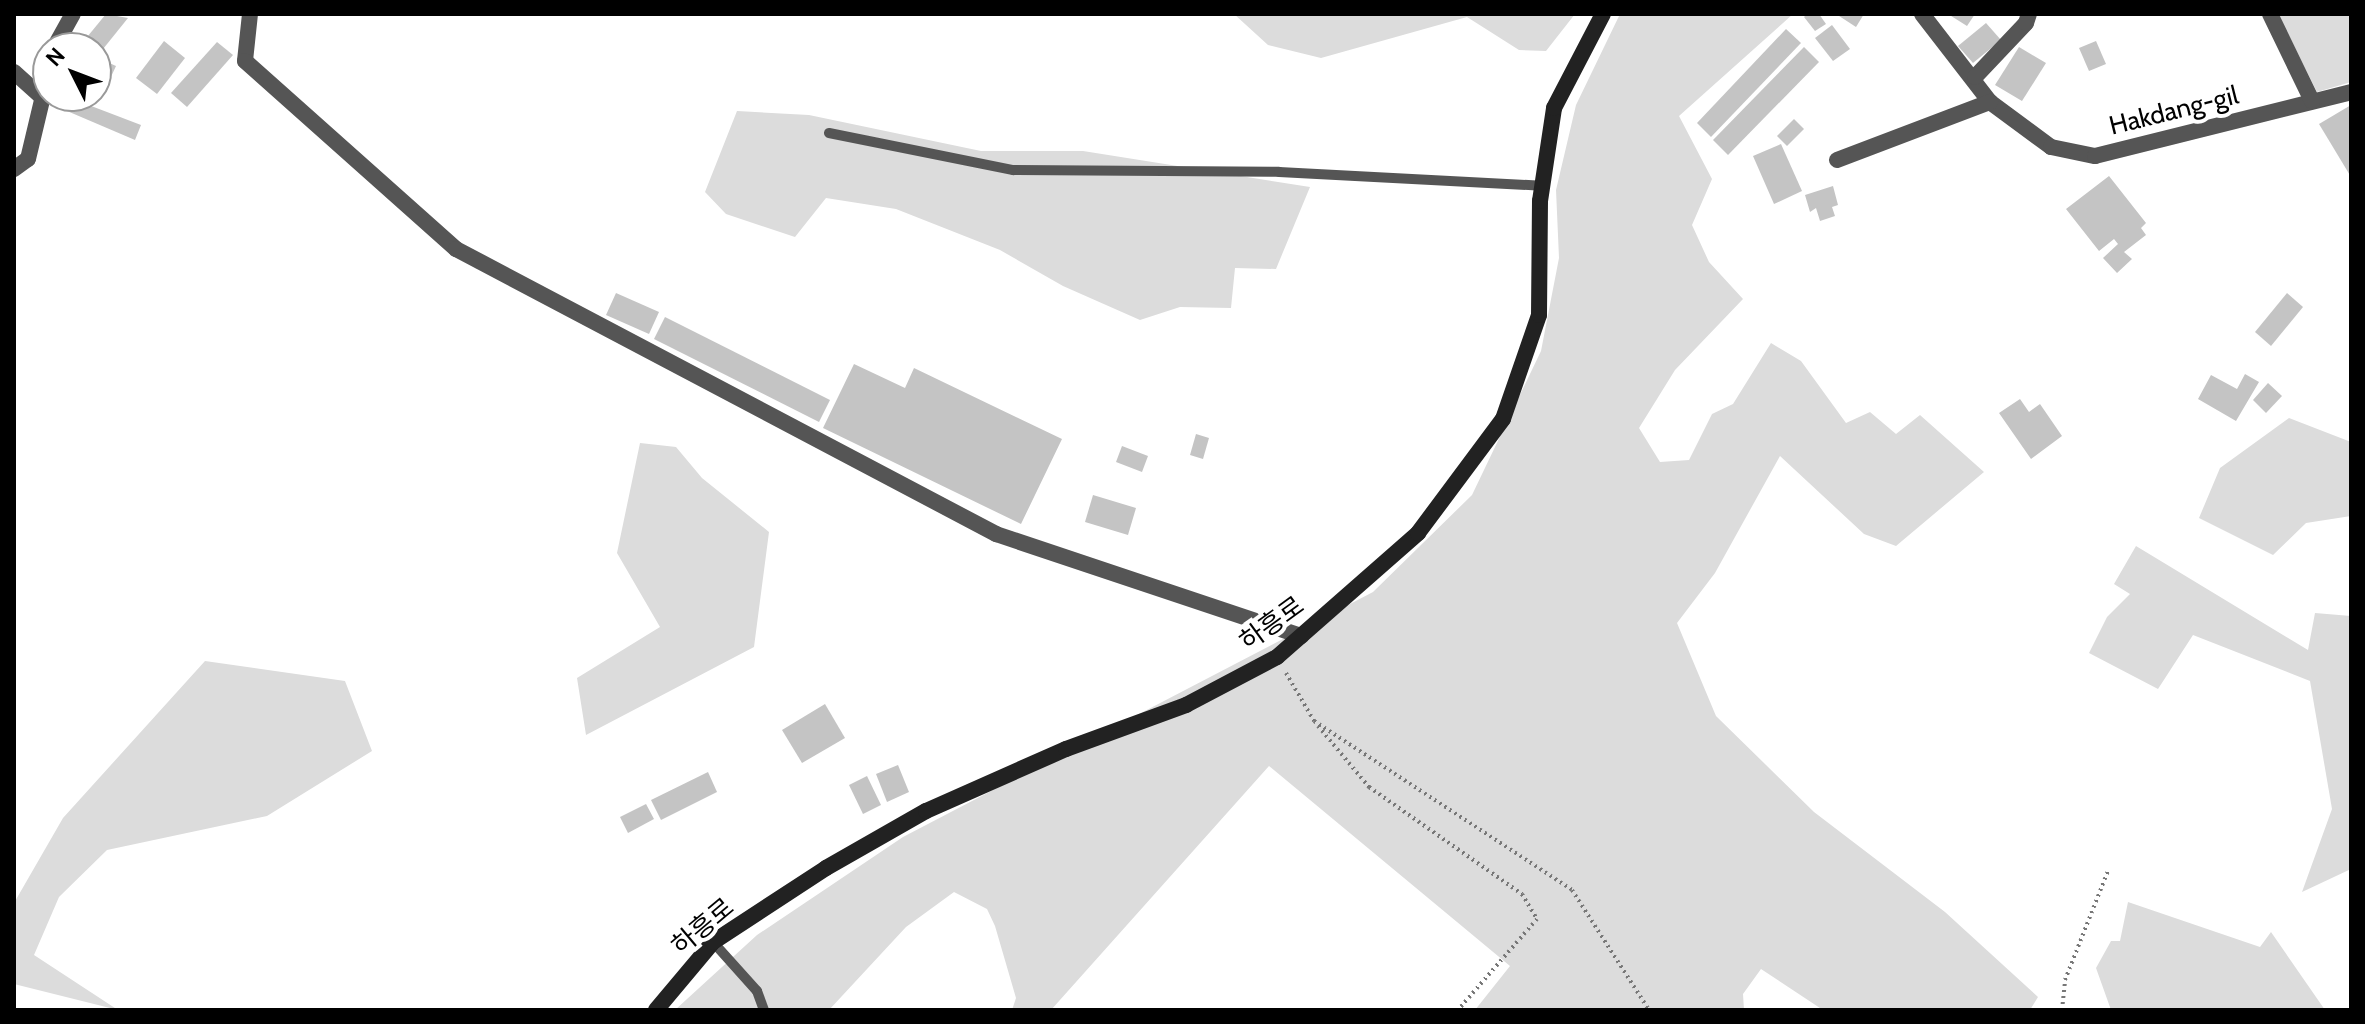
<!DOCTYPE html>
<html>
<head>
<meta charset="utf-8">
<style>
  body { margin:0 }
  #map { position:relative; width:2365px; height:1024px; overflow:hidden; background:#fff; font-family:Cabin,"Noto Sans KR",sans-serif }
  div>[style] { position:absolute }
  .green>* { inset:0; background:#dcdcdc }
  .building>* { inset:0; background:#c4c4c4 }
  .path>* { height:4px; margin-top:-2px; transform-origin:0; background:repeating-linear-gradient(90deg,#777 0 2px,transparent 0 6px) }
  .lane>* { height:10px; margin:-5px; padding:0 5px; transform-origin:5px; border-radius:5px; background:#555 }
  .street>* { height:16px; margin:-8px; padding:0 8px; transform-origin:8px; border-radius:8px; background:#555 }
  .secondary>* { height:16px; margin:-8px; padding:0 8px; transform-origin:8px; border-radius:8px; background:#222 }
  span { translate:-50% -50%; white-space:nowrap; text-align:center; line-height:1.15; -webkit-text-stroke:8px #fff; paint-order:stroke }
  .street-label { font-size:26px; color:#000 }
  .frame { position:absolute; inset:0; border:16px solid #000; pointer-events:none }
  .north { position:absolute; left:32px; top:32px; width:80px; height:80px; box-sizing:border-box; background:#fff; border:2px solid #999; border-radius:50%; rotate:312deg; font-size:22px; font-weight:700; line-height:32px; text-align:center; color:#000 }
  .north::after { content:''; display:block; margin:auto; width:28px; height:36px; background:#000; clip-path:polygon(50% 0,100% 100%,50% 72%,0 100%) }
</style>
</head>
<body>
<div id="map">
  <div class="green">
    <div style="clip-path:polygon(1234px 14px,1575px 14px,1546px 51px,1519px 50px,1467px 17px,1321px 58px,1268px 45px)"></div>
    <div style="clip-path:polygon(1620px 14px,1793px 14px,1679px 116px,1712px 179px,1692px 225px,1709px 262px,1743px 299px,1675px 370px,1639px 428px,1660px 462px,1689px 460px,1712px 414px,1733px 404px,1771px 343px,1801px 361px,1846px 423px,1870px 412px,1896px 434px,1920px 415px,1984px 472px,1896px 546px,1864px 534px,1780px 456px,1715px 573px,1677px 623px,1716px 716px,1814px 812px,1945px 912px,2038px 997px,2030px 1010px,1823px 1010px,1761px 969px,1743px 994px,1744px 1010px,1475px 1010px,1510px 966px,1269px 766px,1051px 1010px,1012px 1010px,1016px 998px,995px 926px,987px 909px,954px 892px,906px 927px,829px 1010px,675px 1010px,757px 935px,903px 837px,1373px 592px,1472px 495px,1541px 351px,1559px 258px,1556px 190px,1576px 105px)"></div>
    <div style="clip-path:polygon(2278px 14px,2351px 14px,2351px 82px,2317px 92px)"></div>
    <div style="clip-path:polygon(737px 111px,809px 115px,981px 151px,1083px 151px,1310px 187px,1276px 269px,1235px 268px,1231px 308px,1180px 307px,1140px 320px,1063px 286px,1000px 250px,896px 209px,826px 198px,795px 237px,726px 214px,705px 192px)"></div>
    <div style="clip-path:polygon(2289px 418px,2351px 442px,2351px 516px,2306px 523px,2273px 555px,2199px 518px,2220px 468px)"></div>
    <div style="clip-path:polygon(640px 443px,676px 447px,702px 478px,769px 532px,754px 647px,586px 735px,577px 678px,660px 627px,617px 553px)"></div>
    <div style="clip-path:polygon(2136px 546px,2308px 650px,2315px 613px,2351px 616px,2351px 869px,2302px 892px,2332px 809px,2310px 681px,2193px 635px,2158px 689px,2089px 653px,2107px 617px,2130px 594px,2114px 584px)"></div>
    <div style="clip-path:polygon(205px 661px,345px 681px,372px 751px,267px 816px,107px 850px,59px 897px,34px 955px,118px 1010px,14px 984px,14px 903px,63px 818px)"></div>
    <div style="clip-path:polygon(2128px 902px,2260px 947px,2271px 932px,2325px 1010px,2111px 1010px,2096px 968px,2111px 941px,2120px 941px)"></div>
  </div>
  <div class="building">
    <div style="clip-path:polygon(106px 14px,128px 18px,99px 54px,83px 42px)"></div>
    <div style="clip-path:polygon(1807px 14px,1819px 14px,1826px 24px,1815px 31px,1804px 17px)"></div>
    <div style="clip-path:polygon(1836px 14px,1864px 14px,1856px 27px)"></div>
    <div style="clip-path:polygon(1948px 14px,1975px 14px,1967px 26px)"></div>
    <div style="clip-path:polygon(1986px 23px,2001px 40px,1973px 63px,1958px 46px)"></div>
    <div style="clip-path:polygon(1832px 25px,1850px 49px,1833px 61px,1815px 38px)"></div>
    <div style="clip-path:polygon(1786px 29px,1801px 43px,1711px 137px,1697px 123px)"></div>
    <div style="clip-path:polygon(164px 41px,185px 58px,157px 94px,136px 78px)"></div>
    <div style="clip-path:polygon(2096px 41px,2106px 64px,2089px 71px,2079px 48px)"></div>
    <div style="clip-path:polygon(217px 42px,233px 55px,187px 107px,171px 93px)"></div>
    <div style="clip-path:polygon(1804px 47px,1819px 62px,1728px 155px,1713px 140px)"></div>
    <div style="clip-path:polygon(2019px 47px,2046px 63px,2022px 101px,1995px 85px)"></div>
    <div style="clip-path:polygon(96px 57px,116px 66px,109px 81px,96px 76px)"></div>
    <div style="clip-path:polygon(65px 96px,141px 125px,135px 140px,60px 108px)"></div>
    <div style="clip-path:polygon(2351px 105px,2351px 177px,2319px 124px)"></div>
    <div style="clip-path:polygon(1794px 119px,1804px 129px,1787px 146px,1777px 136px)"></div>
    <div style="clip-path:polygon(1781px 144px,1802px 191px,1774px 204px,1753px 156px)"></div>
    <div style="clip-path:polygon(2109px 176px,2146px 223px,2141px 228px,2146px 235px,2124px 252px,2132px 259px,2117px 273px,2103px 258px,2118px 244px,2114px 239px,2099px 251px,2066px 209px)"></div>
    <div style="clip-path:polygon(1833px 186px,1838px 205px,1832px 207px,1835px 216px,1820px 221px,1816px 208px,1810px 212px,1805px 195px)"></div>
    <div style="clip-path:polygon(616px 293px,659px 312px,649px 334px,606px 315px)"></div>
    <div style="clip-path:polygon(2287px 293px,2303px 307px,2271px 346px,2255px 332px)"></div>
    <div style="clip-path:polygon(665px 317px,830px 400px,819px 422px,654px 339px)"></div>
    <div style="clip-path:polygon(854px 364px,905px 388px,914px 368px,1062px 439px,1021px 524px,823px 428px)"></div>
    <div style="clip-path:polygon(2245px 374px,2259px 382px,2236px 421px,2198px 399px,2211px 375px,2237px 389px)"></div>
    <div style="clip-path:polygon(2268px 383px,2282px 396px,2266px 413px,2253px 400px)"></div>
    <div style="clip-path:polygon(2020px 399px,2029px 412px,2040px 404px,2062px 436px,2031px 459px,1999px 413px)"></div>
    <div style="clip-path:polygon(1196px 434px,1209px 438px,1203px 459px,1190px 455px)"></div>
    <div style="clip-path:polygon(1122px 446px,1148px 456px,1142px 472px,1116px 462px)"></div>
    <div style="clip-path:polygon(1093px 495px,1136px 508px,1128px 535px,1085px 522px)"></div>
    <div style="clip-path:polygon(825px 704px,845px 738px,802px 763px,782px 730px)"></div>
    <div style="clip-path:polygon(898px 765px,909px 792px,887px 802px,876px 774px)"></div>
    <div style="clip-path:polygon(708px 772px,717px 792px,661px 820px,651px 800px)"></div>
    <div style="clip-path:polygon(867px 776px,881px 805px,863px 814px,849px 785px)"></div>
    <div style="clip-path:polygon(646px 804px,654px 819px,628px 833px,620px 817px)"></div>
  </div>
  <div class="path">
    <div style="left:1286px;top:673px;width:56px;rotate:59.7deg"></div>
    <div style="left:1314px;top:721px;width:308px;rotate:33.2deg"></div>
    <div style="left:1572px;top:890px;width:143px;rotate:57.3deg"></div>
    <div style="left:1318px;top:726px;width:80px;rotate:50.1deg"></div>
    <div style="left:1369px;top:787px;width:187px;rotate:35deg"></div>
    <div style="left:1522px;top:894px;width:29px;rotate:59deg"></div>
    <div style="left:1537px;top:919px;width:121px;rotate:131deg"></div>
    <div style="left:2062px;top:1010px;width:30px;rotate:-84deg"></div>
    <div style="left:2065px;top:980px;width:117px;rotate:-68.5deg"></div>
  </div>
  <div class="lane">
    <div style="left:829px;top:133px;width:188px;rotate:11.4deg"></div>
    <div style="left:1013px;top:170px;width:266px;rotate:0.4deg"></div>
    <div style="left:1279px;top:172px;width:263px;rotate:3deg"></div>
    <div style="left:713px;top:942px;width:66px;rotate:48.1deg"></div>
    <div style="left:757px;top:991px;width:20px;rotate:70deg"></div>
  </div>
  <div class="street">
    <div style="left:250px;top:14px;width:47px;rotate:96.1deg"></div>
    <div style="left:245px;top:61px;width:283px;rotate:41.7deg"></div>
    <div style="left:456px;top:249px;width:611px;rotate:27.82deg"></div>
    <div style="left:996px;top:534px;width:322px;rotate:18.5deg"></div>
    <div style="left:1922px;top:14px;width:111px;rotate:52.3deg"></div>
    <div style="left:1990px;top:102px;width:76px;rotate:36.4deg"></div>
    <div style="left:2051px;top:147px;width:45px;rotate:11.6deg"></div>
    <div style="left:2095px;top:156px;width:264px;rotate:-14deg"></div>
    <div style="left:2270px;top:14px;width:97px;rotate:64.2deg"></div>
    <div style="left:54px;top:48px;width:39px;rotate:-61deg"></div>
    <div style="left:14px;top:72px;width:39px;rotate:42deg"></div>
    <div style="left:1975px;top:77px;width:74px;rotate:-46.6deg"></div>
    <div style="left:2026px;top:23px;width:9px;rotate:-72deg"></div>
    <div style="left:1837px;top:160px;width:164px;rotate:-20.8deg"></div>
    <div style="left:14px;top:169px;width:17px;rotate:-36deg"></div>
    <div style="left:28px;top:159px;width:86px;rotate:-76.6deg"></div>
  </div>
  <div class="secondary">
    <div style="left:656px;top:1010px;width:89px;rotate:-50deg"></div>
    <div style="left:713px;top:942px;width:135px;rotate:-33.2deg"></div>
    <div style="left:826px;top:868px;width:115px;rotate:-29.7deg"></div>
    <div style="left:926px;top:811px;width:153px;rotate:-23.9deg"></div>
    <div style="left:1066px;top:749px;width:128px;rotate:-20.1deg"></div>
    <div style="left:1186px;top:705px;width:103px;rotate:-27.8deg"></div>
    <div style="left:1277px;top:657px;width:188px;rotate:-41.3deg"></div>
    <div style="left:1418px;top:533px;width:142px;rotate:-53.3deg"></div>
    <div style="left:1503px;top:419px;width:110px;rotate:-70.9deg"></div>
    <div style="left:1539px;top:315px;width:114px;rotate:-89.5deg"></div>
    <div style="left:1540px;top:201px;width:94px;rotate:-81.4deg"></div>
    <div style="left:1554px;top:108px;width:106px;rotate:-62.5deg"></div>
  </div>
  <div class="street-label">
    <span style="left:2174px;top:111px;rotate:-14deg">Hakdang-gil</span>
    <span style="left:1272px;top:624px;rotate:-36deg">하흥로</span>
    <span style="left:703px;top:927px;rotate:-40deg">하흥로</span>
  </div>
  <div class="frame"></div>
  <div class="north">N</div>
</div>
</body>
</html>
